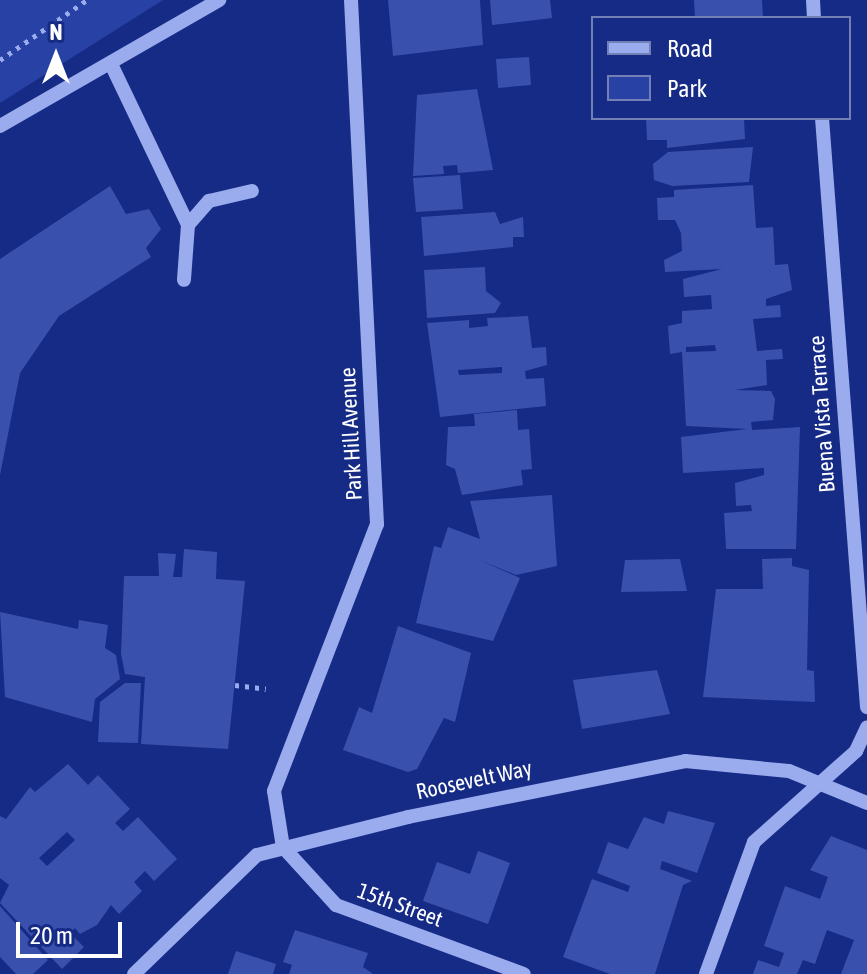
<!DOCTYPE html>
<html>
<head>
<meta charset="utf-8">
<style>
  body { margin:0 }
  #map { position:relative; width:867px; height:974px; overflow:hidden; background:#162b85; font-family:"Asap Condensed",sans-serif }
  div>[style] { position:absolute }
  .green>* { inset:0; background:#2841a4 }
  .building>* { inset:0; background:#3a50ad }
  .path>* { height:5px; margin-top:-2.5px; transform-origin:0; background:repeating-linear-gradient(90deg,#9aabee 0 4px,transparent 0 10px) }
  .minor>* { height:14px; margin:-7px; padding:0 7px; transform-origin:7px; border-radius:7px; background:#9aabee }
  span { translate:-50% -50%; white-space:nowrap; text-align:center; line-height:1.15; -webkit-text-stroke:6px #162b85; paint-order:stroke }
  .street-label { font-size:22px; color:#fff }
  .legend { position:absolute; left:591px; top:16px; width:260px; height:104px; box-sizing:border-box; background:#162b85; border:2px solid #7380b6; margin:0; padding:10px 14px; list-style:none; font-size:24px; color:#fff }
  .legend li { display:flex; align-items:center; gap:16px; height:40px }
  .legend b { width:40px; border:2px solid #7380b6 }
  .north { position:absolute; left:16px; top:16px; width:80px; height:80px; -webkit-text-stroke:6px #162b85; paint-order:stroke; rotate:0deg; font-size:22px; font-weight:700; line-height:32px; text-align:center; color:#fff }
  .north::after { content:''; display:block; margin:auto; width:28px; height:36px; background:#fff; clip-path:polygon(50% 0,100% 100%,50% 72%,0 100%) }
  .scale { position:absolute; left:16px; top:922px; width:106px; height:36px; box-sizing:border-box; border:4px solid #fff; border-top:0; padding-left:10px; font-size:24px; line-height:28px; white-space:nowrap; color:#fff; -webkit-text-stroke:6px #162b85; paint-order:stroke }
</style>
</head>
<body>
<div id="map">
  <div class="green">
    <div style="clip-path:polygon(0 0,163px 0,0 103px)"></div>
  </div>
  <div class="building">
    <div style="clip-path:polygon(388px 0,480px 0,483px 45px,393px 56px)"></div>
    <div style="clip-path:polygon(490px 0,550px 0,552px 18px,492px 25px)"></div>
    <div style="clip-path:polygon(694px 0,762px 0,763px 17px,695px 18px)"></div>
    <div style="clip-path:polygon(529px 57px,531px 85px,498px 88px,496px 59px)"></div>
    <div style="clip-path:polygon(477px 89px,493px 170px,458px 173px,457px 165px,443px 166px,444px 174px,413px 176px,417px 95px)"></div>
    <div style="clip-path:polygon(646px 118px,744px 118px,745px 139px,667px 148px,667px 140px,647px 140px)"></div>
    <div style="clip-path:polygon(753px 147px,749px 182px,672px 186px,654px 180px,653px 164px,668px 152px)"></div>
    <div style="clip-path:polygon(460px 175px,463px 209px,416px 212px,413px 178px)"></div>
    <div style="clip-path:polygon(evenodd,753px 185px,756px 228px,773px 227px,775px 265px,788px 264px,792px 290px,766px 299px,766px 306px,780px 305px,781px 317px,753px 319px,757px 351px,782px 349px,783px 359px,766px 360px,767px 385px,735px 390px,771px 391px,775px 399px,773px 420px,751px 422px,752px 430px,800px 427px,796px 549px,726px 549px,724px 513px,752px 511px,751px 505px,736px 506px,735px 483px,764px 475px,764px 468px,683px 473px,681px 437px,747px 429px,686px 426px,682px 352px,670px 354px,668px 326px,682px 323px,682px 311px,712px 309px,711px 295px,684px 297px,683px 279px,722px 269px,665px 272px,664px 260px,682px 251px,681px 233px,675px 220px,658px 220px,657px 198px,674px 197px,674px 190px,753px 185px,715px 345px,716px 351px,686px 352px,686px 347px,715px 345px)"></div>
    <div style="clip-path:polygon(110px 186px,126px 214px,149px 209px,161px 229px,146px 248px,151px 257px,59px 316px,20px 373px,0 475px,0 259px)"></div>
    <div style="clip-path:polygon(495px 212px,500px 224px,523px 217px,524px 237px,513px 237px,513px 247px,424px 256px,421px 217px)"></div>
    <div style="clip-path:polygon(485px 267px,486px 291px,501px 303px,495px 313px,427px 318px,424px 270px)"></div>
    <div style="clip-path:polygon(evenodd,528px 316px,532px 348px,546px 347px,547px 365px,525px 371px,526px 379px,544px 378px,546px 406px,440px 417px,427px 323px,469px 320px,469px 328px,488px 326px,487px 318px,528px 316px,502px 367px,502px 373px,459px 375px,458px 370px,502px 367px)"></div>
    <div style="clip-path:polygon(517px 410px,518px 430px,529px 429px,532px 469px,521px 470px,523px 485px,462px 495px,455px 469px,446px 465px,448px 427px,475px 426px,474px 414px)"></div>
    <div style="clip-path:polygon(552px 495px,557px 566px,516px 575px,479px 560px,520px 578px,493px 641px,416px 623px,434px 546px,441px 548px,448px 527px,480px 539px,470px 501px)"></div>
    <div style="clip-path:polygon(184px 549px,217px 552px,216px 579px,245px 581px,228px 749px,141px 744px,145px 677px,125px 674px,121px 654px,124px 576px,159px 576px,158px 553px,176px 554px,173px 577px,182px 577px)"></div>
    <div style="clip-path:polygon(792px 558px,792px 566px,809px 570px,807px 670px,814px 671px,815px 702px,703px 697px,716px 589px,763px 589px,762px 559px)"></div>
    <div style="clip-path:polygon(680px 559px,687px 591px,621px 592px,625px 560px)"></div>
    <div style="clip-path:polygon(0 612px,78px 629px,79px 620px,108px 625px,105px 648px,116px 655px,120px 679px,95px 699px,92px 722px,5px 697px)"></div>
    <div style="clip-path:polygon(398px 626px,471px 653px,455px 722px,444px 718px,417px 769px,408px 772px,343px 750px,359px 707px,372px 713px)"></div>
    <div style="clip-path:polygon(657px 670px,670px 714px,582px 729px,573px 680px)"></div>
    <div style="clip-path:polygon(125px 683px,141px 683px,138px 743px,98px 742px,100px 702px)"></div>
    <div style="clip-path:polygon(evenodd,68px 764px,88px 785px,98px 775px,130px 809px,115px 823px,123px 831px,138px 817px,177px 859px,154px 881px,145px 871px,134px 882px,142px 891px,119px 914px,111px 905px,97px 925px,80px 934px,75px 928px,70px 933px,84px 947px,62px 969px,0 903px,9px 885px,0 878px,0 816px,6px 819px,30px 787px,35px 792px,68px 764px,67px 832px,75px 840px,47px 866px,39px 858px,67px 832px)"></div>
    <div style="clip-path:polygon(668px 811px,715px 823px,697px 873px,662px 861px,660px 869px,692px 881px,683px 885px,655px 974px,610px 974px,563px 957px,592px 879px,628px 892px,630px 886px,597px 873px,608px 842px,628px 849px,644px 817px,664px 824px)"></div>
    <div style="clip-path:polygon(831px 836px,867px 850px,867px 974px,841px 974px,854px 940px,827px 930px,815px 964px,803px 960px,797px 974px,753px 974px,758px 960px,779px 967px,784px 953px,764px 946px,785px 886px,820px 899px,828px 877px,810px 870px)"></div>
    <div style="clip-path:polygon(478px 851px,510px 863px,488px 924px,423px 901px,437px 862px,470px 874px)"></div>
    <div style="clip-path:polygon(0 906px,48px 960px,33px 974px,16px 974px,0 957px)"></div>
    <div style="clip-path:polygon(295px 930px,368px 953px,363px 967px,373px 974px,289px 974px,292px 965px,283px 962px)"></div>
    <div style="clip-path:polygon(236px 951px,276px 964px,273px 974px,228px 974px)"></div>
  </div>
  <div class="path">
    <div style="left:0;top:60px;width:106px;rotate:-34.6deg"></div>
    <div style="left:235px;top:685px;width:31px;rotate:7deg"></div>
  </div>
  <div class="minor">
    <div style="left:351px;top:0;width:525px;rotate:87.16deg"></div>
    <div style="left:377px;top:524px;width:286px;rotate:111.1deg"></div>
    <div style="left:274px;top:791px;width:57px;rotate:80.9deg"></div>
    <div style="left:283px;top:847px;width:79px;rotate:47.6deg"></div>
    <div style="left:336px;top:905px;width:200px;rotate:20.2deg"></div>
    <div style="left:813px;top:0;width:18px;rotate:87deg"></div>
    <div style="left:111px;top:64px;width:178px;rotate:64.4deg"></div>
    <div style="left:188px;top:225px;width:55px;rotate:94.2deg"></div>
    <div style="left:822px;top:118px;width:591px;rotate:85.63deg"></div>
    <div style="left:0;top:126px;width:253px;rotate:-29.9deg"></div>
    <div style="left:188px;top:225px;width:32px;rotate:-49deg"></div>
    <div style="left:209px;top:201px;width:44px;rotate:-13.1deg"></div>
    <div style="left:134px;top:974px;width:171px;rotate:-44.1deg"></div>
    <div style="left:257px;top:855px;width:156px;rotate:-14.1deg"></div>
    <div style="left:408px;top:817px;width:283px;rotate:-11.4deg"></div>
    <div style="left:685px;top:761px;width:104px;rotate:5.5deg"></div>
    <div style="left:789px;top:771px;width:84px;rotate:22.3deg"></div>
    <div style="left:706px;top:974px;width:140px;rotate:-70deg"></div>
    <div style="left:754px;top:842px;width:137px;rotate:-41.7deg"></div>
    <div style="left:856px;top:751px;width:26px;rotate:-65deg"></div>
  </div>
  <div class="street-label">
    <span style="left:822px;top:414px;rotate:-94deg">Buena Vista Terrace</span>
    <span style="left:351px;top:434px;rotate:-93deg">Park Hill Avenue</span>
    <span style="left:474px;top:780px;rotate:-12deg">Roosevelt Way</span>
    <span style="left:400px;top:905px;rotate:20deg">15th Street</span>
  </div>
  <ul class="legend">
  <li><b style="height:10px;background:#9aabee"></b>Road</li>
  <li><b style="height:22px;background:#2841a4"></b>Park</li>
  </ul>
  <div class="north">N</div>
  <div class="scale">20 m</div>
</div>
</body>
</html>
